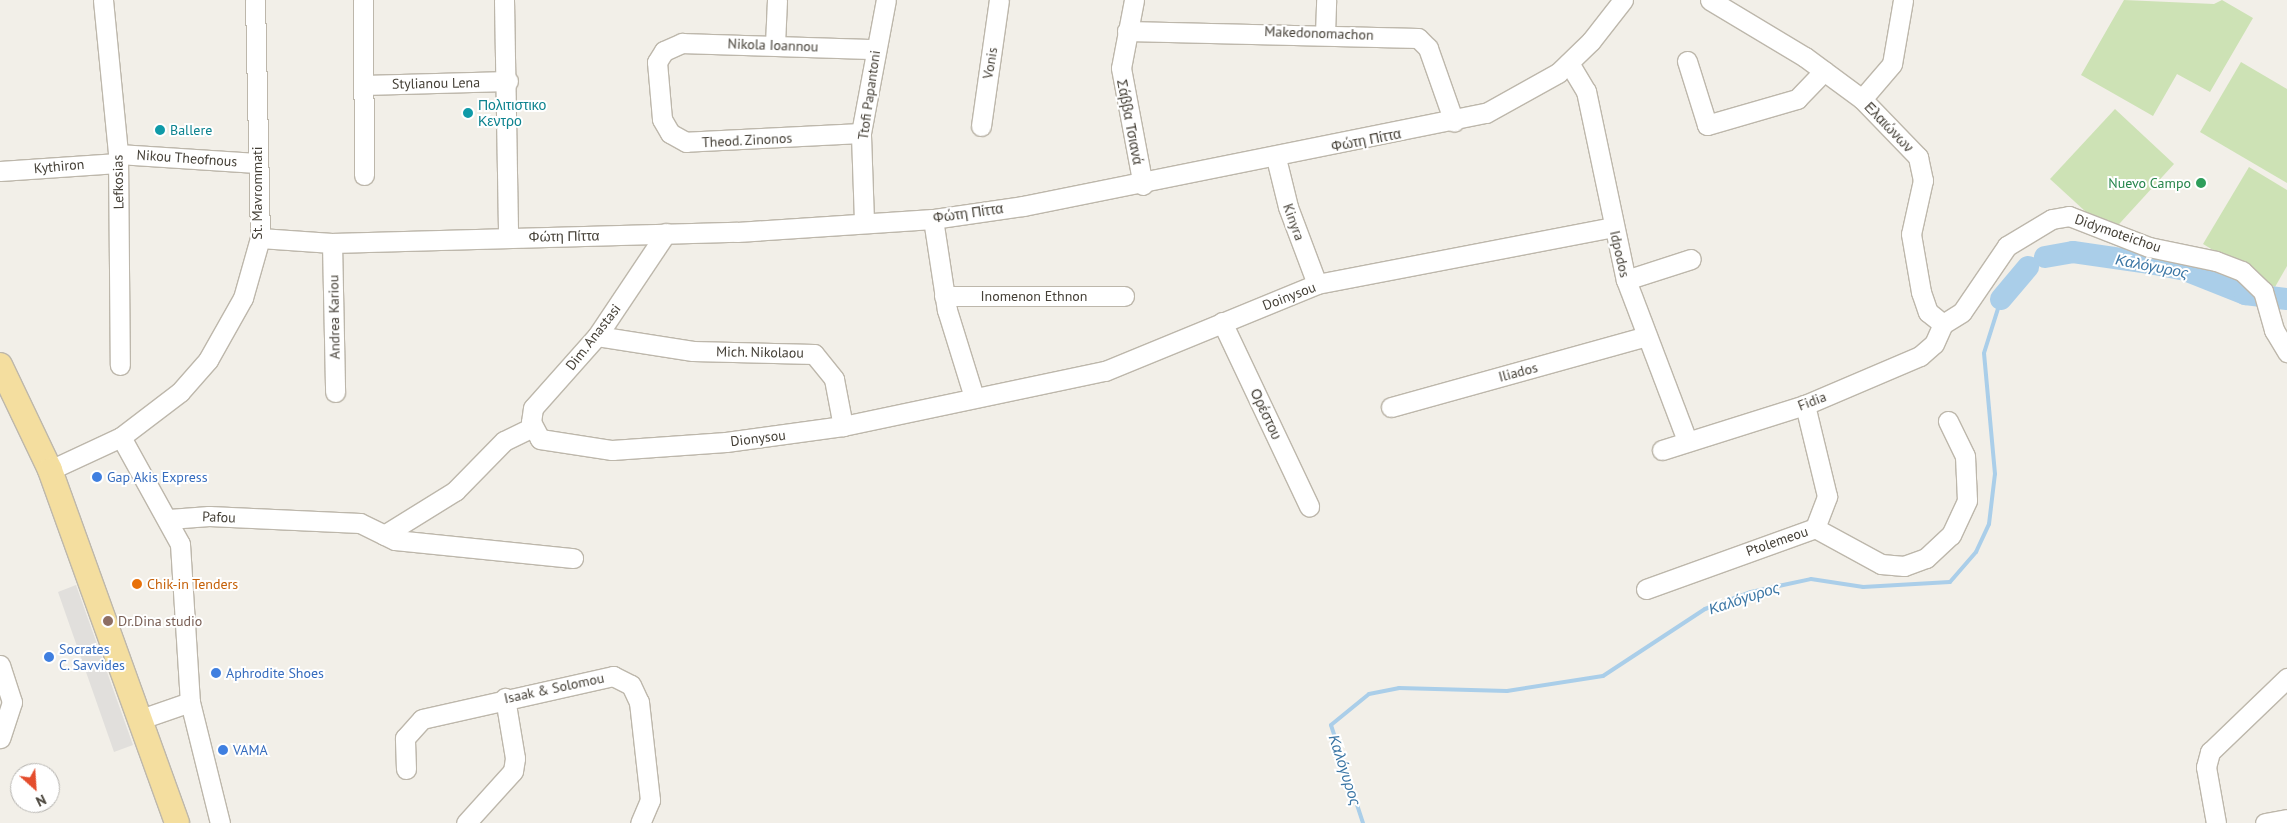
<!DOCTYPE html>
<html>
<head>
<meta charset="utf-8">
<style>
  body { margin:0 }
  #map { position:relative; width:2287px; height:823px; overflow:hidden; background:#f2efe8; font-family:"PT Sans",sans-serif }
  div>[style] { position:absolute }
  .green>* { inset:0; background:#cde2b5 }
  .parking>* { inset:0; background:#e1dfdc }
  .stream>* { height:4px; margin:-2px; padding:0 2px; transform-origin:2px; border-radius:2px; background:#aacee9 }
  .river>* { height:22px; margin:-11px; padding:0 11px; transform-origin:11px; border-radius:11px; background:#aacee9 }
  .roads { filter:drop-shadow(1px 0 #bdb7ab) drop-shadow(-1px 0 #bdb7ab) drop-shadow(0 1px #bdb7ab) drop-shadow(0 -1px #bdb7ab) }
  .minor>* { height:19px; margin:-9.5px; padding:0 9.5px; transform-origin:9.5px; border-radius:9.5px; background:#fff }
  .major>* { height:24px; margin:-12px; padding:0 12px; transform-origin:12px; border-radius:12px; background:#f4de9f }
  .dots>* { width:14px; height:14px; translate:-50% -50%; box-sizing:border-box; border:2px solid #fff; border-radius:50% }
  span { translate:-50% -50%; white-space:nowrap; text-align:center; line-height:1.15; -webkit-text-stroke:4px #fff; paint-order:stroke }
  .street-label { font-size:14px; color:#454037 }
  .culture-label { font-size:14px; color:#0d838f }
  .left { translate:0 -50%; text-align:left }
  .leisure-label { font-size:14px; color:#27864d }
  .right { translate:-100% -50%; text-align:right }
  .shop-label { font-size:14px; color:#366cbe }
  .food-label { font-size:14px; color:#c56008 }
  .education-label { font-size:14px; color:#785e54 }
  .water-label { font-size:15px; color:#3b76a5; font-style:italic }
  .north { position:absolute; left:10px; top:763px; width:50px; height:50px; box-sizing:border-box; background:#fff; border:1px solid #b5b3af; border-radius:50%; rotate:154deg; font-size:14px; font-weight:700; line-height:20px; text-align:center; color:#454037 }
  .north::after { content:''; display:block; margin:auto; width:18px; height:22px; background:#e44d2d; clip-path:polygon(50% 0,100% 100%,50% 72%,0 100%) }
</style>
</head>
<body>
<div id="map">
  <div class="green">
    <div style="clip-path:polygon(2124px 0,2214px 4px,2222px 0,2253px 18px,2210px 92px,2177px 74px,2153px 116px,2081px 75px)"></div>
    <div style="clip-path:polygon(2241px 62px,2287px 89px,2287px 183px,2200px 132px)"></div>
    <div style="clip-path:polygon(2115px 109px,2174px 164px,2110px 234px,2050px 179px)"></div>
    <div style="clip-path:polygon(2249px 167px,2287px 190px,2287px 266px,2275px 287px,2203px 244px)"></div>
  </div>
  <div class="parking">
    <div style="clip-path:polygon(76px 585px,133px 745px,114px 752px,58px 592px)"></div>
  </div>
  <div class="stream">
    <div style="left:1363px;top:823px;width:103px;rotate:-108.1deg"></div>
    <div style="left:1331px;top:725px;width:49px;rotate:-39.2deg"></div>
    <div style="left:1369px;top:694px;width:31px;rotate:-11deg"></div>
    <div style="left:1399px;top:688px;width:108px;rotate:1.6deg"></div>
    <div style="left:1507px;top:691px;width:97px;rotate:-8.9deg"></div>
    <div style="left:1603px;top:676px;width:122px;rotate:-33.3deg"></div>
    <div style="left:1705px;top:609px;width:49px;rotate:-20.3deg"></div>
    <div style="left:1751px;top:592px;width:61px;rotate:-12.2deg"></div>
    <div style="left:1811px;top:579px;width:53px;rotate:8.7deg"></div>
    <div style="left:1863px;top:587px;width:87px;rotate:-3.3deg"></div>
    <div style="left:1950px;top:582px;width:40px;rotate:-49deg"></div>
    <div style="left:1976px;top:552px;width:31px;rotate:-65deg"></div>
    <div style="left:1989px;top:524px;width:50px;rotate:-83.2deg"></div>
    <div style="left:1995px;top:474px;width:121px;rotate:-95.2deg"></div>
    <div style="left:1984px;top:353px;width:57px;rotate:-72.5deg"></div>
  </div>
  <div class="river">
    <div style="left:2045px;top:257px;width:28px;rotate:-10deg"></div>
    <div style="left:2073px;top:252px;width:83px;rotate:8.3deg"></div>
    <div style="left:2155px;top:264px;width:31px;rotate:11deg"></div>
    <div style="left:2185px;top:270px;width:65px;rotate:21.8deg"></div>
    <div style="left:2245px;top:294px;width:42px;rotate:6.8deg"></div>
    <div style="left:2001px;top:299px;width:42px;rotate:-49.8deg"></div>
  </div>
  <div class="roads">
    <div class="minor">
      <div style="left:103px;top:0;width:155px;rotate:84.4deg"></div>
      <div style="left:118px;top:154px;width:211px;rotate:89.5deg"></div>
      <div style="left:363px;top:0;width:175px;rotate:89.7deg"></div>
      <div style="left:504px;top:0;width:237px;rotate:89deg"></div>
      <div style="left:1134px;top:0;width:69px;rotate:100.8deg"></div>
      <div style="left:1121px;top:68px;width:119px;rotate:79.4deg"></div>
      <div style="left:1710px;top:0;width:111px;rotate:31deg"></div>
      <div style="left:1805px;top:57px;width:71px;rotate:36.4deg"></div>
      <div style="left:1862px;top:99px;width:81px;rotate:46deg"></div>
      <div style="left:1918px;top:157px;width:24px;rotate:78deg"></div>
      <div style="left:1923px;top:180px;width:55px;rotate:102.5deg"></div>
      <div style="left:1911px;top:234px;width:59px;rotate:80.2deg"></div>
      <div style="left:1921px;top:292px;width:21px;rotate:71deg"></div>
      <div style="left:1928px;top:312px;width:19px;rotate:39deg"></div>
      <div style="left:1127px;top:31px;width:291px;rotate:1.4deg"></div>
      <div style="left:1418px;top:38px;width:14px;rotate:45deg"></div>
      <div style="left:1428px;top:48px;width:78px;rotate:70.6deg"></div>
      <div style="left:1325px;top:34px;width:34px;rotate:-88deg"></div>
      <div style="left:775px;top:44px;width:44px;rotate:-87.4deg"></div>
      <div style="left:1687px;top:61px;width:67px;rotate:72.6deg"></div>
      <div style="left:1707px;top:125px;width:94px;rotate:-16.1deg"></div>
      <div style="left:1797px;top:99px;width:39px;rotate:-46deg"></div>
      <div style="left:1569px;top:63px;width:33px;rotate:59deg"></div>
      <div style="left:1586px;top:91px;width:193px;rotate:78.1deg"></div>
      <div style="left:1626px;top:280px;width:172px;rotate:69.2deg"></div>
      <div style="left:364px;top:85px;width:144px;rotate:-1.6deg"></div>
      <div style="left:1862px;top:99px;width:46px;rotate:-49.4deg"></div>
      <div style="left:1892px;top:64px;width:65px;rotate:-80.2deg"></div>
      <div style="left:981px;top:126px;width:127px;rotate:-81.9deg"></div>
      <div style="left:861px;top:133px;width:175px;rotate:177.1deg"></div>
      <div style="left:686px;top:142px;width:18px;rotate:-151deg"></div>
      <div style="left:670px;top:133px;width:16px;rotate:-120deg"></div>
      <div style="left:662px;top:119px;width:57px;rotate:-95deg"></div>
      <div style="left:657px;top:62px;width:13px;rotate:-58deg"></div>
      <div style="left:664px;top:51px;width:20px;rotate:-24deg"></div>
      <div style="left:682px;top:43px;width:194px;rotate:1.8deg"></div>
      <div style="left:118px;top:154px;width:139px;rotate:3.7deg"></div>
      <div style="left:1276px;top:158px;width:50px;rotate:76.2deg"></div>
      <div style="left:1288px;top:207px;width:82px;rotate:69.4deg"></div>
      <div style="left:0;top:171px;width:118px;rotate:-3.9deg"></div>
      <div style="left:933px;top:219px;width:92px;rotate:81.3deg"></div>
      <div style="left:947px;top:310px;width:91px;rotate:72.8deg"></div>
      <div style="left:864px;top:221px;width:88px;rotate:-92deg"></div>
      <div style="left:861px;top:133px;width:135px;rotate:-79.4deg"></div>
      <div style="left:666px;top:233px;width:124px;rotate:123.8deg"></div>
      <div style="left:597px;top:336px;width:96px;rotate:131.6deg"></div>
      <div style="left:533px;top:408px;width:14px;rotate:98deg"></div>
      <div style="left:531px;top:422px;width:19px;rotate:62deg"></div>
      <div style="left:540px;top:439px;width:73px;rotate:8.7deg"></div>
      <div style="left:612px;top:450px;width:114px;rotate:-4deg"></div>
      <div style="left:726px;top:442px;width:118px;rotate:-7.8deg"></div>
      <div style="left:843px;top:426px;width:268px;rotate:-11.9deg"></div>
      <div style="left:1105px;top:371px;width:229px;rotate:-22.3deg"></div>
      <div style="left:1317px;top:284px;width:301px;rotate:-10.9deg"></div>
      <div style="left:260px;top:238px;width:72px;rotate:4deg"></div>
      <div style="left:332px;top:243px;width:405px;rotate:-1.6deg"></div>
      <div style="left:737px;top:232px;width:196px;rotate:-3.8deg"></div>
      <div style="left:933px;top:219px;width:91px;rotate:-8.2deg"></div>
      <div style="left:1023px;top:206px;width:472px;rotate:-11.4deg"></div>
      <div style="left:1486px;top:113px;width:82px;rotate:-29.1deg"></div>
      <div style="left:1558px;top:73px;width:46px;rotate:-44.1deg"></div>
      <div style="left:1591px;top:41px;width:52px;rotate:-52deg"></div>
      <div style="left:332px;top:243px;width:149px;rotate:88.8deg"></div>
      <div style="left:1626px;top:280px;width:68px;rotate:-17.9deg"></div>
      <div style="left:944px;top:296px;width:180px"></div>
      <div style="left:1222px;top:322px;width:204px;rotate:64.7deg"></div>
      <div style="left:1943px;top:324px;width:22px;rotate:-32deg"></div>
      <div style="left:1962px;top:312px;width:80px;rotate:-55.7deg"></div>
      <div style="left:2007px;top:246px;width:52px;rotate:-31deg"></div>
      <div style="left:2052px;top:219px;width:17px;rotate:-10deg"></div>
      <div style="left:2069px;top:216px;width:86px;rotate:21.2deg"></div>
      <div style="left:2149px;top:247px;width:68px;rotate:11.8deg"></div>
      <div style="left:2216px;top:261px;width:28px;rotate:21deg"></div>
      <div style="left:2242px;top:271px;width:29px;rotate:44deg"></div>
      <div style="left:2263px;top:291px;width:41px;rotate:74.2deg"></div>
      <div style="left:2274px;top:330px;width:26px;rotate:59deg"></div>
      <div style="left:597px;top:336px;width:97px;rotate:8.9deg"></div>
      <div style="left:693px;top:351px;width:121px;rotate:1.4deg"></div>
      <div style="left:814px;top:354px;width:32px;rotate:51deg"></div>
      <div style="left:834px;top:379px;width:48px;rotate:79.2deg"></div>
      <div style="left:1391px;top:407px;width:263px;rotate:-15.5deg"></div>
      <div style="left:121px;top:437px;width:122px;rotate:61.1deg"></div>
      <div style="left:180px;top:544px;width:158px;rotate:86.4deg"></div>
      <div style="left:190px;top:702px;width:125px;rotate:76.1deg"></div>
      <div style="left:1662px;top:450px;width:150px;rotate:-17.5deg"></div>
      <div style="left:1805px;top:405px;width:125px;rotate:-23.1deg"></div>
      <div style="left:1920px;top:356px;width:18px;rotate:-41deg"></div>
      <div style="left:1934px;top:344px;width:22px;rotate:-66deg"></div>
      <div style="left:50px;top:470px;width:78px;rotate:-24.9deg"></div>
      <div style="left:121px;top:437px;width:74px;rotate:-37.3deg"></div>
      <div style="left:180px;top:392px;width:43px;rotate:-48.8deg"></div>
      <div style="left:208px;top:360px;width:71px;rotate:-60.6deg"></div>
      <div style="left:243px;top:298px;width:62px;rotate:-74.2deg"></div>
      <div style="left:260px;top:238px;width:238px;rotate:-91.2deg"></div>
      <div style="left:169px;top:519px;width:40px;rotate:-4.3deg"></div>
      <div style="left:209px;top:516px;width:151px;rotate:2.7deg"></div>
      <div style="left:360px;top:523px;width:39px;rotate:26deg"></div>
      <div style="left:395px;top:540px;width:179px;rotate:5.8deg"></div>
      <div style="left:1815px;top:528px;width:75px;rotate:28.6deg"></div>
      <div style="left:1881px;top:564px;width:23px;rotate:5deg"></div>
      <div style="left:1904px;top:566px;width:23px;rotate:-20deg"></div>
      <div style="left:1926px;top:558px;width:34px;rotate:-43deg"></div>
      <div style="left:1951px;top:535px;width:38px;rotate:-65deg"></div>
      <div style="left:1967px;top:500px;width:44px;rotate:-92.6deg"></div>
      <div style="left:1965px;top:456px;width:39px;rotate:-116deg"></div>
      <div style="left:384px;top:535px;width:84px;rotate:-31.8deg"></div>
      <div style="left:455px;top:491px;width:70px;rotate:-45.6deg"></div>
      <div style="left:504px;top:441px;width:32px;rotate:-26deg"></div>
      <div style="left:1646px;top:589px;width:180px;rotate:-19.8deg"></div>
      <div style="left:1815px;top:528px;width:34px;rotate:-69deg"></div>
      <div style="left:1827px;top:496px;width:94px;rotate:-103.6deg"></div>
      <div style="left:0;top:665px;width:39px;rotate:72deg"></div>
      <div style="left:12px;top:702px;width:38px;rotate:108deg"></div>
      <div style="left:138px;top:720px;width:55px;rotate:-19.1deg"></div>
      <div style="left:406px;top:769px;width:31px;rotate:-92deg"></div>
      <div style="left:405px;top:738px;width:25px;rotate:-48deg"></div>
      <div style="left:422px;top:719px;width:196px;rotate:-12.7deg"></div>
      <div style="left:613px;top:676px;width:20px;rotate:27deg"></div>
      <div style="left:631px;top:685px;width:19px;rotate:65deg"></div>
      <div style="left:639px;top:702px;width:99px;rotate:83.6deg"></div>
      <div style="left:650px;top:800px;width:25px;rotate:113deg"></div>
      <div style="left:466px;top:823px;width:70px;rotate:-47.9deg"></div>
      <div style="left:513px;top:771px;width:13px;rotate:-81deg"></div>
      <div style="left:515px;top:758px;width:61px;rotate:-99.5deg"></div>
      <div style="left:2216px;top:823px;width:57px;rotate:-100.1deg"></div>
      <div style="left:2206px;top:767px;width:16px;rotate:-75deg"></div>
      <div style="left:2210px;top:752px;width:107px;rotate:-43.9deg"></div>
      <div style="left:2265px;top:823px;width:22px;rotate:-10deg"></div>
    </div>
    <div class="major">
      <div style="left:0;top:365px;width:116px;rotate:64.5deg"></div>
      <div style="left:50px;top:470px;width:375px;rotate:70.2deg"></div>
    </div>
  </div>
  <div class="dots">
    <div style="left:468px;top:113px;background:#0f9aa8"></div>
    <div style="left:160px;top:130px;background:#0f9aa8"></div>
    <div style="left:2201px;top:183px;background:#2e9e5b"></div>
    <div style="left:97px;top:477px;background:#3f7fe0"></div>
    <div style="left:137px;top:584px;background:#e8710a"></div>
    <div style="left:108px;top:621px;background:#8d6e63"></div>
    <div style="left:49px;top:657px;background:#3f7fe0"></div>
    <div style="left:216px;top:673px;background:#3f7fe0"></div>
    <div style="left:223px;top:750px;background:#3f7fe0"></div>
  </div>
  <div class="street-label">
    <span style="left:1319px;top:33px;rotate:2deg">Makedonomachon</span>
    <span style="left:773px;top:45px;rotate:2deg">Nikola Ioannou</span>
    <span style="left:990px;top:63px;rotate:-81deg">Vonis</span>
    <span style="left:436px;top:83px;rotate:-1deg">Stylianou Lena</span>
    <span style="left:869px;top:95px;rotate:-82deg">Ttofi Papantoni</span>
    <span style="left:1130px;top:122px;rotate:79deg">Σάββα Τσιανά</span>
    <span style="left:1889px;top:127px;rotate:46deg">Ελαιώνων</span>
    <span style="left:747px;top:140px;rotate:-3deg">Theod. Zinonos</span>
    <span style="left:1366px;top:140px;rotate:-11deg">Φώτη Πίττα</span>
    <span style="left:187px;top:158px;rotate:4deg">Nikou Theofnous</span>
    <span style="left:59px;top:166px;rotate:-5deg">Kythiron</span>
    <span style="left:118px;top:182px;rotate:-91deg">Lefkosias</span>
    <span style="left:257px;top:193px;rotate:-90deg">St. Mavrommati</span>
    <span style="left:968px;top:213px;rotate:-8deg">Φώτη Πίττα</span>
    <span style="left:1294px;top:222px;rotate:70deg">Kinyra</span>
    <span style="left:2118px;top:233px;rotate:19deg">Didymoteichou</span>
    <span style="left:564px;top:236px;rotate:-1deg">Φώτη Πίττα</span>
    <span style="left:1620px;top:254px;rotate:77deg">Idpodos</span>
    <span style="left:1034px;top:296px">Inomenon Ethnon</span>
    <span style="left:1289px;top:296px;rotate:-21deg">Doinysou</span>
    <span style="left:334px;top:317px;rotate:-91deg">Andrea Kariou</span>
    <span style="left:593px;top:337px;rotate:-52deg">Dim. Anastasi</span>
    <span style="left:760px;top:352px;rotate:1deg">Mich. Nikolaou</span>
    <span style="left:1518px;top:372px;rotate:-15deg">Iliados</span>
    <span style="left:1812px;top:401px;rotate:-21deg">Fidia</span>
    <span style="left:1266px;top:414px;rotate:65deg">Ορέστου</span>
    <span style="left:758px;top:438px;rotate:-7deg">Dionysou</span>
    <span style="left:219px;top:517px;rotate:2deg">Pafou</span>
    <span style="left:1777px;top:541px;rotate:-19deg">Ptolemeou</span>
    <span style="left:554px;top:688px;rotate:-12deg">Isaak &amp; Solomou</span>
  </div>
  <div class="culture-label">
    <span class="left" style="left:478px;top:113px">Πολιτιστικο<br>Κεντρο</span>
    <span class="left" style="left:170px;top:130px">Ballere</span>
  </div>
  <div class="leisure-label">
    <span class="right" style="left:2191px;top:183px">Nuevo Campo</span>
  </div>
  <div class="shop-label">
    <span class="left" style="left:107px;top:477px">Gap Akis Express</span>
    <span class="left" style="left:59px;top:657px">Socrates<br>C. Savvides</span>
    <span class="left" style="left:226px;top:673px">Aphrodite Shoes</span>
    <span class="left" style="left:233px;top:750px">VAMA</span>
  </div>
  <div class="food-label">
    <span class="left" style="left:147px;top:584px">Chik-in Tenders</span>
  </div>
  <div class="education-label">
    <span class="left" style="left:118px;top:621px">Dr.Dina studio</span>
  </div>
  <div class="water-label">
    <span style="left:2152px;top:266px;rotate:11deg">Καλόγυρος</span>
    <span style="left:1744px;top:598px;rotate:-18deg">Καλόγυρος</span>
    <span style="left:1345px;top:770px;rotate:72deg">Καλόγυρος</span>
  </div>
  <div class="north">N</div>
</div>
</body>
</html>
